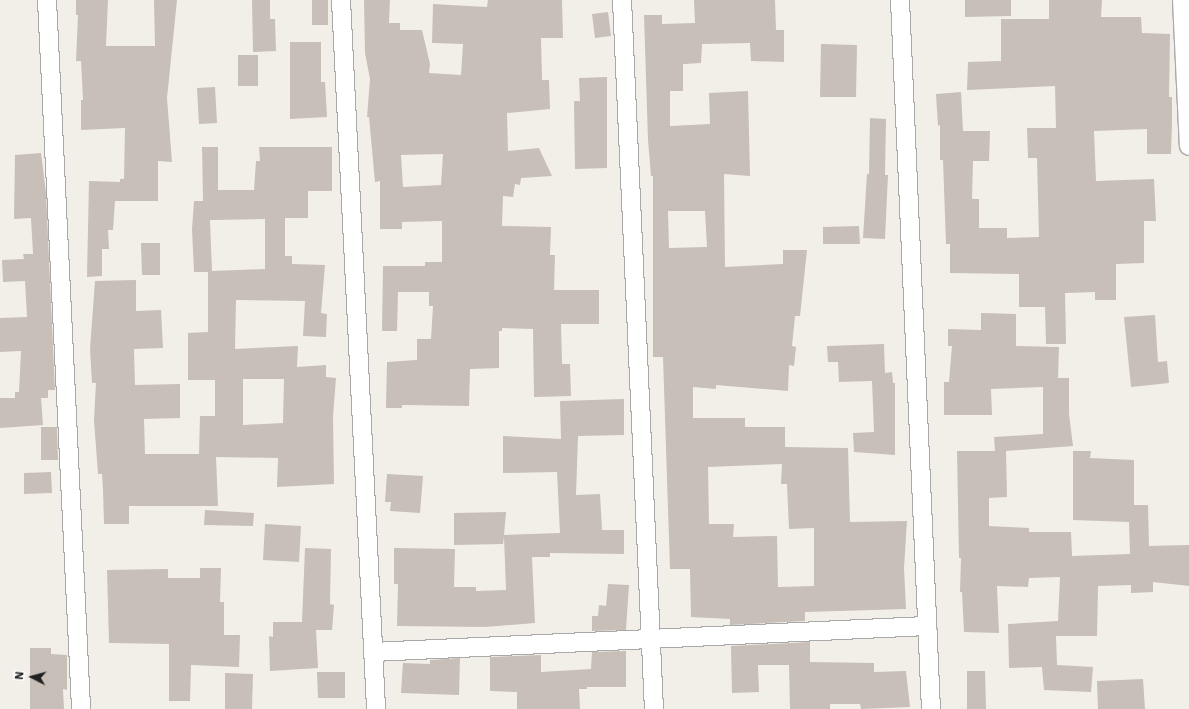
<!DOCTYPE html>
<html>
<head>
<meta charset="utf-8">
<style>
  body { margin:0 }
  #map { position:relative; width:1189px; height:709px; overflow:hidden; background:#f2efe9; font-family:"Work Sans",sans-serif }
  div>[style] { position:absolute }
  .building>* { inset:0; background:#c7bfb8 }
  .roads { filter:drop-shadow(1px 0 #a9a9a9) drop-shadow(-1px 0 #a9a9a9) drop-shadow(0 1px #a9a9a9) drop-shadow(0 -1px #a9a9a9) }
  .street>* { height:18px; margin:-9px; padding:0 9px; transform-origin:9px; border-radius:9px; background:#fff }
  span { translate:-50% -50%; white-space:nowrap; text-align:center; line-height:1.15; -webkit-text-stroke:3px #fff; paint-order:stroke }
  .north { position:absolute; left:12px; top:657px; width:40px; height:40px; -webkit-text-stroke:3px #fff; paint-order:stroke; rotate:276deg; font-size:11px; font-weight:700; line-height:16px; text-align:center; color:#222 }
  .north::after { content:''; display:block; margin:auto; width:14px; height:18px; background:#222; clip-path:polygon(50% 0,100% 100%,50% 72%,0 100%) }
</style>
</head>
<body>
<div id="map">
  <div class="building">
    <div style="clip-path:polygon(76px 0,108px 0,106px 46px,155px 46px,154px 0,177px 0,167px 98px,172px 162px,158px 161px,158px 201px,115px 201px,113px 230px,108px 230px,109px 249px,102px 249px,102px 276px,87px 277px,89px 181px,120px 182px,120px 179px,124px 179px,125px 128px,81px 130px,81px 100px,83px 100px,81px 61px,76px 61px,78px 15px,76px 15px)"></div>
    <div style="clip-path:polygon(252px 0,270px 0,270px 19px,275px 19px,276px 51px,253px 52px)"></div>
    <div style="clip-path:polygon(312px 0,328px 0,328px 25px,312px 25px)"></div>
    <div style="clip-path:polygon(evenodd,364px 0,390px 0,389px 23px,400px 23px,400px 30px,422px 30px,430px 64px,429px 73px,461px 75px,463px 44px,432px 43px,433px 4px,487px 7px,488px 0,562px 0,563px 38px,541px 38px,542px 80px,549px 80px,550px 109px,507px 113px,508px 151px,539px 148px,552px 176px,521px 178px,520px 185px,515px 184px,513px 197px,503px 196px,502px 226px,551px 227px,550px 255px,555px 255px,554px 290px,599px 290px,599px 324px,561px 324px,562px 364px,570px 364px,571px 396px,534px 397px,533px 329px,502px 328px,502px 331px,499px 331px,499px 368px,470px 369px,469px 406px,402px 405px,402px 408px,386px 408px,387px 362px,417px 360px,417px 339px,431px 339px,433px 306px,429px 306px,429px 292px,398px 292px,397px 331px,382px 331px,383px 266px,425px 266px,425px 262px,442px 262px,442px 221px,402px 222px,402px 229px,380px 229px,380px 181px,375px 182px,369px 117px,367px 117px,370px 79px,365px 53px,364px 0,443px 154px,441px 185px,403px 187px,401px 155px,443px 154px)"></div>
    <div style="clip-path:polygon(evenodd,694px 0,775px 0,776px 30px,784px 30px,784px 62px,751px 61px,750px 43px,702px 44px,701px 63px,683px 64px,683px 91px,670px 91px,670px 126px,710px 124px,709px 93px,748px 91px,750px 176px,724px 174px,725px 267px,783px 264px,783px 250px,807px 250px,800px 316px,795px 316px,792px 346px,796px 347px,794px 366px,789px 365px,788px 391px,716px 385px,716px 389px,693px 387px,693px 418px,745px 418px,745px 427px,785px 427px,785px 447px,848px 448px,850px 522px,907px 521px,904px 568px,906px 609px,805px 612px,805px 621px,730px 625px,730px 619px,691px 617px,690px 569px,670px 569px,663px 357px,653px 357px,653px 176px,651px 176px,648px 140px,644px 15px,662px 15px,662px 24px,695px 23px,694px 0,668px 211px,705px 211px,707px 247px,669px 248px,668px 211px,694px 0,782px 464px,781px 484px,787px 484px,789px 529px,814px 528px,814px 586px,778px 587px,777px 536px,733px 537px,734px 524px,709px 524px,708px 467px,782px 464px)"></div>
    <div style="clip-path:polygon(965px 0,1011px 0,1011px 16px,965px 17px)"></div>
    <div style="clip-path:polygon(1049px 0,1102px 0,1101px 17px,1141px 17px,1142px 33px,1170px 34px,1169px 97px,1172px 97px,1172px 123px,1171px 154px,1147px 154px,1147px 129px,1094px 131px,1096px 181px,1154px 179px,1156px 221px,1144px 221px,1144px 263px,1116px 264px,1116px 300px,1095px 300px,1095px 292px,1065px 293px,1066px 344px,1046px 344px,1045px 307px,1019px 307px,1019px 274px,950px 273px,950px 244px,946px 244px,943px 160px,940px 160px,940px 125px,938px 126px,936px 94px,961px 92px,963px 131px,990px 131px,989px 161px,973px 161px,972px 199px,979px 199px,979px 228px,1007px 228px,1007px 238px,1039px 237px,1037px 158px,1028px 158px,1027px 128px,1056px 128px,1055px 86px,967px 90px,968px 62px,1001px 61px,1001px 19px,1049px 19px)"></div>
    <div style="clip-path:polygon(608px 12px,611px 36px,595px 38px,592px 14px)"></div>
    <div style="clip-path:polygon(290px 42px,321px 42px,321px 82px,325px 82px,327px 117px,290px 119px)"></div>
    <div style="clip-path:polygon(821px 44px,857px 45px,856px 97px,820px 97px)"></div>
    <div style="clip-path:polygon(238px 55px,258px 55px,258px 86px,238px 86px)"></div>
    <div style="clip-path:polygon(607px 77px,607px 168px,575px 169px,574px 101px,580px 101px,579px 78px)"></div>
    <div style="clip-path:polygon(215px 87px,217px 123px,199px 124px,197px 88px)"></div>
    <div style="clip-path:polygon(870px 118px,886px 119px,885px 175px,888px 175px,885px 239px,863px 238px,867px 174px,869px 174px)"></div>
    <div style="clip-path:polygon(evenodd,202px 147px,218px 147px,218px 190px,254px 190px,256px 161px,260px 161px,259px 147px,332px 147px,332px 191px,308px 191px,308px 218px,285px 218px,285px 256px,292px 256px,292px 264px,325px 265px,321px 313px,327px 314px,326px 337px,303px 336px,305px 301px,236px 300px,235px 349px,298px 346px,297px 367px,326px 365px,326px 377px,336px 378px,333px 416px,334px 484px,277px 487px,278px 458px,216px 457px,218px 506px,129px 506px,129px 524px,104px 524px,103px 489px,102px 474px,98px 474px,94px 420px,96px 383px,92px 383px,90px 349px,95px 281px,136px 280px,136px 311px,161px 310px,163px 348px,134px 349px,135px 385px,180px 384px,180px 418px,144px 419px,145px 454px,199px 454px,200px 416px,215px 416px,215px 380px,188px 380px,188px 333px,208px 332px,208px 272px,194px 272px,192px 229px,194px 201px,203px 201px,202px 147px,265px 219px,265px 269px,212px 271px,210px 220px,265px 219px,202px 147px,243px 379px,284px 379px,283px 423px,243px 425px,243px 379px)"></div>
    <div style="clip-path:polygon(41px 153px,46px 193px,55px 390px,48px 390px,48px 398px,41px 398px,43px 425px,0 428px,0 398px,15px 398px,15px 392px,19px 392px,21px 351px,0 352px,0 318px,27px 317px,25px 281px,3px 282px,2px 260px,24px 259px,23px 254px,33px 254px,31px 218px,14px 219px,15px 155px)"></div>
    <div style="clip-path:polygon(859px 226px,860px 244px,823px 244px,823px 227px)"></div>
    <div style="clip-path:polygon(141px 243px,160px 243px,160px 275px,142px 275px)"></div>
    <div style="clip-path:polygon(981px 313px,1016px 314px,1016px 346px,1059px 347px,1058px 378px,1069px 378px,1069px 414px,1073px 446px,1006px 451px,1007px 497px,989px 498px,989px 526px,1029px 528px,1029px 532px,1071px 532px,1072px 556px,1130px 554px,1129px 522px,1073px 520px,1073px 451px,1091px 451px,1090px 458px,1134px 460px,1134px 505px,1148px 505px,1149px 546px,1189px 545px,1189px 586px,1153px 582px,1153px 592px,1131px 593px,1131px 585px,1098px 586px,1097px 636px,1056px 636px,1057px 665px,1093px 667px,1091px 692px,1044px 690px,1042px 667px,1009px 668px,1008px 624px,1058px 621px,1060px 577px,1029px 578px,1028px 587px,997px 586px,999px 633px,964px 632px,962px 592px,960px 592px,961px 558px,959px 558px,957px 451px,995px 451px,994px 437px,1043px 434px,1043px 387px,991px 389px,992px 415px,944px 415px,944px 382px,949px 382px,952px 346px,948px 346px,948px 329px,981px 330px)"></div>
    <div style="clip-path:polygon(1155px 315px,1158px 362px,1167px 361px,1169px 383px,1131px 387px,1124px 317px)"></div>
    <div style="clip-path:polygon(884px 344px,885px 373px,892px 372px,893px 383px,895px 383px,895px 455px,854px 452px,853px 433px,874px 432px,872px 381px,839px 382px,838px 362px,828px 362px,827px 346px)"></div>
    <div style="clip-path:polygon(624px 399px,624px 435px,578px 436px,576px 495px,600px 494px,602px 530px,624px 530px,624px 554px,550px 553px,550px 557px,532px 557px,535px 623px,485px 627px,397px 626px,398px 584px,394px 584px,394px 548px,455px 549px,454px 587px,476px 587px,476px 591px,506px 590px,504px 537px,503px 544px,454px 545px,454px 513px,506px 512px,504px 535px,560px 533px,557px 472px,503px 473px,503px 436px,561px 439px,560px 401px)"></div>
    <div style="clip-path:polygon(41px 427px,57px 427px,58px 460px,41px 460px)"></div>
    <div style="clip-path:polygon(51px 472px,52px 493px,24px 494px,24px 473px)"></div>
    <div style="clip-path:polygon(387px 474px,423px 476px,420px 513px,390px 511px,391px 502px,385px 502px)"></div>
    <div style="clip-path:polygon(205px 510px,254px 513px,253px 526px,204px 525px)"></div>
    <div style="clip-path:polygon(265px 524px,301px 526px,299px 562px,263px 560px)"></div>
    <div style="clip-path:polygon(305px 548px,331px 549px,330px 604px,334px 605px,332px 630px,316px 630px,318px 668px,270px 671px,269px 636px,273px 637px,273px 622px,302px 622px)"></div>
    <div style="clip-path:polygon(200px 568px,221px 568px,220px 602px,224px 602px,224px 635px,240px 635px,239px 667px,191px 665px,190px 701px,169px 701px,169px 644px,109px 643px,107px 570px,168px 569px,168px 578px,200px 578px)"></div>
    <div style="clip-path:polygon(608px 584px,629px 585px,626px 630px,592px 631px,592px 616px,598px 616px,599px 605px,606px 606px)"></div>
    <div style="clip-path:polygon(810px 642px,810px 662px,874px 663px,874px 672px,906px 671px,910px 707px,861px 709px,860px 704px,830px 704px,830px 709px,790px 709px,789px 665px,758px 665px,759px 692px,732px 693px,731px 646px)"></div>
    <div style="clip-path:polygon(30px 648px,51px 648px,51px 654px,67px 655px,67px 690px,63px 689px,64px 709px,30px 709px)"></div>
    <div style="clip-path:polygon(626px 651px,626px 687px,587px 687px,587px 689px,579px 689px,580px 709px,517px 709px,517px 692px,490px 691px,490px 657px,541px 655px,541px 672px,591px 669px,592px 652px)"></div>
    <div style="clip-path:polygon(460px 658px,459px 695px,401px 693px,403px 663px,430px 664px,430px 660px)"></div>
    <div style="clip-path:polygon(967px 671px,985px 671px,986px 709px,967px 709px)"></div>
    <div style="clip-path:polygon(317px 672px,345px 672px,345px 698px,318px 698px)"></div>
    <div style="clip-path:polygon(225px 673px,253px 674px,252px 709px,225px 709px)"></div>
    <div style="clip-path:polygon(1143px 679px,1145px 709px,1098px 709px,1097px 681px)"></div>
  </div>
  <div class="roads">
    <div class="street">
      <div style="left:47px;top:0;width:710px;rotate:87.25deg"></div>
      <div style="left:341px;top:0;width:710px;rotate:87.17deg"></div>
      <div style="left:622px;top:0;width:710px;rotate:87.42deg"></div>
      <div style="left:900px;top:0;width:710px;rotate:87.5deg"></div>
      <div style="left:1182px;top:0;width:146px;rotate:87.3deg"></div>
      <div style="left:373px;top:652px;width:555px;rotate:-2.69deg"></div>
    </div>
  </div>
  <div class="north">N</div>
</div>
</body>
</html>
